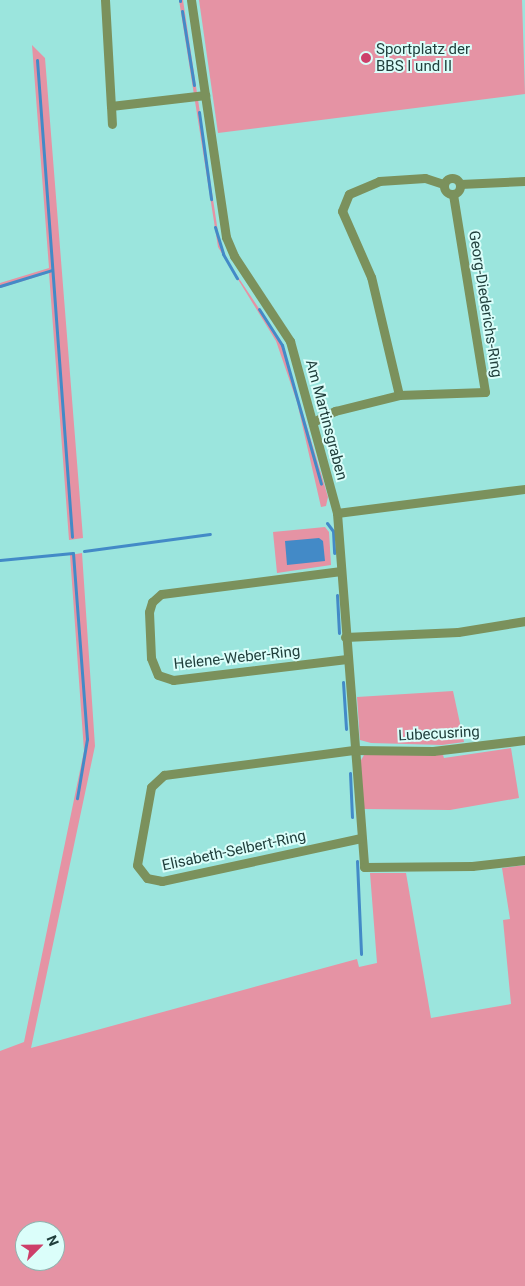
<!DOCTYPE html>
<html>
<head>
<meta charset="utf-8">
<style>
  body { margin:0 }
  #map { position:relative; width:525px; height:1286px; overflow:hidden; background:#9be5dd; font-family:Roboto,sans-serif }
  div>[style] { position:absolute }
  .green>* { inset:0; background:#e593a4 }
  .water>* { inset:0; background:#438ac7 }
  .stream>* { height:3px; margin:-1.5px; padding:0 1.5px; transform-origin:1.5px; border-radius:1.5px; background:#438ac7 }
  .minor>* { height:9px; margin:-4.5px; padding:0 4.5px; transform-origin:4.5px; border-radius:4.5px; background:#7b915c }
  .minor>.ring { margin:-4.5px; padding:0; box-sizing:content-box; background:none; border:9px solid #7b915c; border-radius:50% }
  .dots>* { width:14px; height:14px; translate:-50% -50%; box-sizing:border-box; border:2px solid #dbfefa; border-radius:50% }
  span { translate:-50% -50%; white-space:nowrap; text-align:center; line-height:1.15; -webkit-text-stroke:4px #dbfefa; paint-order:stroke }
  .poi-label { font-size:15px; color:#203f3c }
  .left { translate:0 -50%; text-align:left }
  .street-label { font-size:15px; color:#203f3c }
  .north { position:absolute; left:15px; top:1221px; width:50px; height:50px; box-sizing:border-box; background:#dbfefa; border:1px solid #90b2ae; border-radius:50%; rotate:67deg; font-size:14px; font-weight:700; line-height:20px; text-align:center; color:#203f3c }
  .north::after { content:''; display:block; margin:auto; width:18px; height:22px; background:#cd3f6a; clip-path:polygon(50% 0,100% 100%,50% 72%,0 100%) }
</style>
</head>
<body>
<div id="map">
  <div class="green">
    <div style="clip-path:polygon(179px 0,183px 0,219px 239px,228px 262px,282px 343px,328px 497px,326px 506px,321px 507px,297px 402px,276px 341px,218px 247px)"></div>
    <div style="clip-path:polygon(199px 0,522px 0,525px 94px,218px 133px)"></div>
    <div style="clip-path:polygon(32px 45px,45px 58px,83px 538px,69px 540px,49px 273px,0 288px,0 283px,49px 268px)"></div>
    <div style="clip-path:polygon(325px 527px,329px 532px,331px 565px,277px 573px,273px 532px)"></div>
    <div style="clip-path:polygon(evenodd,82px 553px,95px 746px,31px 1048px,357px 959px,359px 967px,377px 963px,370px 873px,406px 873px,431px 1018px,511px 1004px,503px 920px,510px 919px,502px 868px,525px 865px,525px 1286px,0 1286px,0 1051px,24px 1042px,84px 751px,70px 555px,82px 553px,25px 1231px,55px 1231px,55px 1261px,25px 1261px,25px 1231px)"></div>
    <div style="clip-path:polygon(453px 691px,464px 742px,442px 745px,371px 743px,360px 740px,357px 697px)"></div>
    <div style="clip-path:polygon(511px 748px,519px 798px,450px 810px,364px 809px,360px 762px,364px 755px,443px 755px,444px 758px)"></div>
  </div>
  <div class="water">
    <div style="clip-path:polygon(319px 538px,323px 541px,325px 561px,287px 565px,285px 541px)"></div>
  </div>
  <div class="stream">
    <div style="left:180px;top:0;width:1px;rotate:90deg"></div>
    <div style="left:182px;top:11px;width:75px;rotate:80.8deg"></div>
    <div style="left:37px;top:60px;width:478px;rotate:85.8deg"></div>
    <div style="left:199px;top:112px;width:88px;rotate:82.1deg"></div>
    <div style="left:215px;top:227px;width:28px;rotate:73deg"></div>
    <div style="left:223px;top:254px;width:28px;rotate:60deg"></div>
    <div style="left:0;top:286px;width:54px;rotate:-17.1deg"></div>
    <div style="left:259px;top:309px;width:43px;rotate:57.4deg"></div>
    <div style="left:282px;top:345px;width:144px;rotate:74.3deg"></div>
    <div style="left:327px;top:523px;width:10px;rotate:53deg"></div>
    <div style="left:333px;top:531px;width:22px;rotate:87deg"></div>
    <div style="left:84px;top:551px;width:127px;rotate:-7.7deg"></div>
    <div style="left:0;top:560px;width:73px;rotate:-5.5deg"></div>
    <div style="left:73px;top:553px;width:187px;rotate:85.7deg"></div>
    <div style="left:87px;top:739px;width:60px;rotate:99.6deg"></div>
    <div style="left:337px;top:595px;width:38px;rotate:87deg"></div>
    <div style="left:343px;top:682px;width:47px;rotate:86.3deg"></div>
    <div style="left:350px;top:773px;width:44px;rotate:87.4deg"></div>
    <div style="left:357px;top:861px;width:93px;rotate:87.5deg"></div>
  </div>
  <div class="minor">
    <div style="left:105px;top:0;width:106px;rotate:86.8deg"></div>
    <div style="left:111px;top:106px;width:95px;rotate:-6.7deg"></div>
    <div style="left:191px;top:0;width:240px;rotate:81.6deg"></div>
    <div style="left:226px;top:237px;width:21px;rotate:67deg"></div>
    <div style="left:234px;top:256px;width:102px;rotate:56.6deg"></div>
    <div style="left:290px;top:341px;width:178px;rotate:74.7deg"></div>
    <div style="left:337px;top:513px;width:355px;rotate:85.6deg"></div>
    <div style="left:364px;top:867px;width:108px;rotate:-0.5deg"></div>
    <div style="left:472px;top:866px;width:53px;rotate:-6.5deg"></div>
    <div style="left:111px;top:106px;width:18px;rotate:87deg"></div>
    <div class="ring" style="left:444px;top:178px;width:7px;height:7px"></div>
    <div style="left:460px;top:184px;width:65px;rotate:-2.6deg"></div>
    <div style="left:399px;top:395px;width:121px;rotate:-103.3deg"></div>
    <div style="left:371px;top:277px;width:72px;rotate:-113.7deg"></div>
    <div style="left:342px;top:211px;width:18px;rotate:-68deg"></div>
    <div style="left:349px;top:194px;width:33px;rotate:-23deg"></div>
    <div style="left:379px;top:181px;width:46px;rotate:-3.7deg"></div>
    <div style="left:425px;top:178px;width:20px;rotate:18deg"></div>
    <div style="left:313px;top:422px;width:25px;rotate:-27deg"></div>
    <div style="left:335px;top:411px;width:66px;rotate:-14deg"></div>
    <div style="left:399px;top:395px;width:86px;rotate:-2deg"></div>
    <div style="left:485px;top:392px;width:200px;rotate:-99.2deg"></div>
    <div style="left:337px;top:513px;width:190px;rotate:-7.3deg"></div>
    <div style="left:341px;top:571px;width:181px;rotate:172.7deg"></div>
    <div style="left:161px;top:594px;width:12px;rotate:138deg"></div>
    <div style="left:152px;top:602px;width:10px;rotate:107deg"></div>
    <div style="left:149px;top:612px;width:46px;rotate:87.5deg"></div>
    <div style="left:151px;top:658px;width:18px;rotate:68deg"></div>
    <div style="left:158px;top:675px;width:16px;rotate:18deg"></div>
    <div style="left:173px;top:680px;width:175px;rotate:-6.9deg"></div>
    <div style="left:345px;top:637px;width:113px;rotate:-2.5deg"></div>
    <div style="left:458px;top:632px;width:68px;rotate:-9.3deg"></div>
    <div style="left:361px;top:838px;width:204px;rotate:167.8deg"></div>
    <div style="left:162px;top:881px;width:15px;rotate:-169deg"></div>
    <div style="left:147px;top:878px;width:16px;rotate:-128deg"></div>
    <div style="left:137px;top:865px;width:79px;rotate:-79.8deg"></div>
    <div style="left:151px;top:787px;width:18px;rotate:-43deg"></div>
    <div style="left:164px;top:775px;width:191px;rotate:-7.5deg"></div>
    <div style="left:353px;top:750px;width:80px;rotate:0.7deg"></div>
    <div style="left:433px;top:751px;width:93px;rotate:-6.8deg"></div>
  </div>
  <div class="dots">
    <div style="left:366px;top:58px;background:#cd3f6a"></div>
  </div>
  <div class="poi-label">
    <span class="left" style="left:376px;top:58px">Sportplatz der<br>BBS I und II</span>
  </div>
  <div class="street-label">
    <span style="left:485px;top:304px;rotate:81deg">Georg-Diederichs-Ring</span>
    <span style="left:326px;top:420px;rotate:75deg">Am Martinsgraben</span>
    <span style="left:237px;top:658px;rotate:-6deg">Helene-Weber-Ring</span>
    <span style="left:439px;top:734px;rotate:-3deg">Lubecusring</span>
    <span style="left:234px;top:851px;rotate:-12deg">Elisabeth-Selbert-Ring</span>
  </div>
  <div class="north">N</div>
</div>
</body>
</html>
